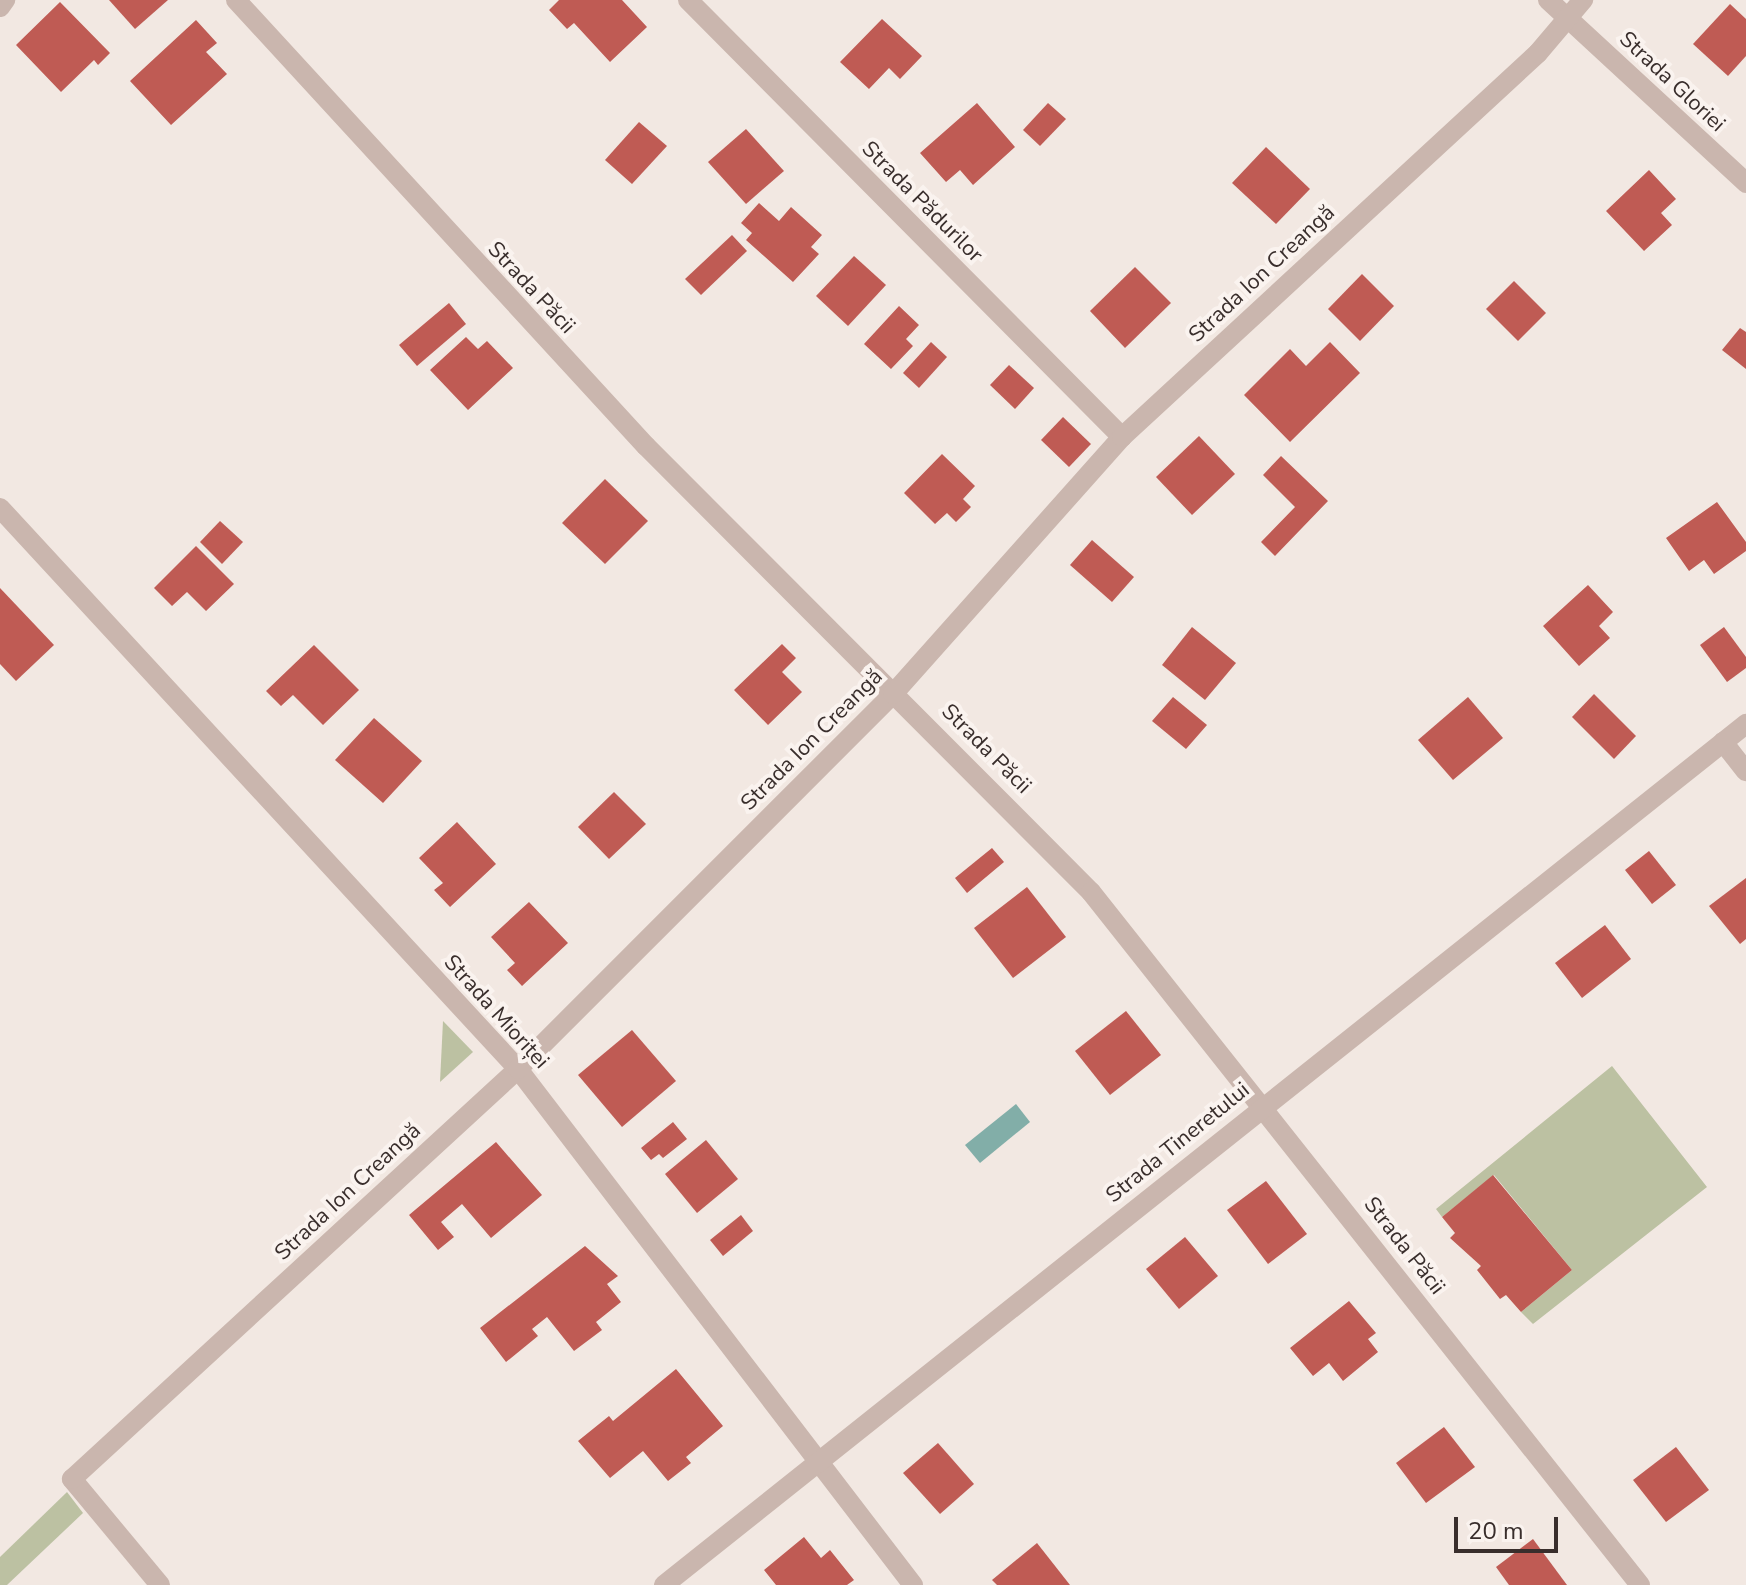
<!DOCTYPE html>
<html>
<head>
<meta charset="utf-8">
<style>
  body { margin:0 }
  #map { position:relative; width:1746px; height:1585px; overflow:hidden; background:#f2e8e2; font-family:"Nunito Sans",sans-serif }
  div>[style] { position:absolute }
  .green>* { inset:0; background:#bcc1a2 }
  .water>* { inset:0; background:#82aea8 }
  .building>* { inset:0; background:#bf5b54 }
  .minor>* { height:20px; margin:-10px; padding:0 10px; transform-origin:10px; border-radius:10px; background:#cab6ae }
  span { translate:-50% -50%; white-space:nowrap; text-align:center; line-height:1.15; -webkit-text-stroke:8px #faf3ef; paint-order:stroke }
  .street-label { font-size:22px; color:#392e2c }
  .scale { position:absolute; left:1454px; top:1517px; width:104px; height:36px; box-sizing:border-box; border:4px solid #392e2c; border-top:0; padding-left:10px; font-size:24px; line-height:28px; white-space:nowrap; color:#392e2c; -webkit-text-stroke:6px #faf3ef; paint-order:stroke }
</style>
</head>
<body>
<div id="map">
  <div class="green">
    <div style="clip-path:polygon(443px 1021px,473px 1052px,440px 1082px)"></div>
    <div style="clip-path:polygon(1612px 1066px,1707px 1187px,1533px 1324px,1521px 1312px,1572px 1270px,1494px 1175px,1442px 1217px,1436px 1209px)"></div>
    <div style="clip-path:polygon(67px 1492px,83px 1513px,7px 1585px,0 1585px,0 1557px)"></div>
  </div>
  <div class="water">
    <div style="clip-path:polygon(1016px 1104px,1030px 1122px,980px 1163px,965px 1145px)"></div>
  </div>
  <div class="building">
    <div style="clip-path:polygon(109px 0,168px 0,135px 29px)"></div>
    <div style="clip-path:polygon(559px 0,622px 0,647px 27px,610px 62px,574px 23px,567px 29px,549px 10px)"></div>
    <div style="clip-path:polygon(60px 2px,110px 53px,98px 65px,94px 60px,61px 92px,16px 45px)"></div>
    <div style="clip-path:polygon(1730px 4px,1746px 19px,1746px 56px,1728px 76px,1693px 44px)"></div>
    <div style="clip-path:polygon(882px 19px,922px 56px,900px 79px,889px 68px,869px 89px,840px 62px)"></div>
    <div style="clip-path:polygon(196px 20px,217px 43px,206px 52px,227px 74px,171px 125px,130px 81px)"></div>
    <div style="clip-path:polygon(977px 103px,1015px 147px,973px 185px,960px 170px,946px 182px,920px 153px)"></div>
    <div style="clip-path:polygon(1048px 103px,1066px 119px,1040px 146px,1023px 130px)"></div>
    <div style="clip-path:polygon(639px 122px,667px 146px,632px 184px,605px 160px)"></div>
    <div style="clip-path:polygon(746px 129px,784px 171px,746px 204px,708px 162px)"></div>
    <div style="clip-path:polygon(1266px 147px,1310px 189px,1276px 224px,1232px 183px)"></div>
    <div style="clip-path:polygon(1649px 170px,1676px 199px,1661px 213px,1672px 225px,1644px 251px,1606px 211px)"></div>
    <div style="clip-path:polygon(759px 203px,779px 221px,791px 207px,822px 235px,811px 247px,819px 254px,793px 282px,746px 240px,752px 233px,741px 223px)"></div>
    <div style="clip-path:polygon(732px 235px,747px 251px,701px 295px,685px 279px)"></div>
    <div style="clip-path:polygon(854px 256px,886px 285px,848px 326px,816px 296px)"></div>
    <div style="clip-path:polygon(1135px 267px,1171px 303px,1125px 348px,1090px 311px)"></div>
    <div style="clip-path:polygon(1362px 274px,1394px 306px,1360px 341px,1328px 309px)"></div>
    <div style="clip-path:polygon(1514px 281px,1546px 313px,1518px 341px,1486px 309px)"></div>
    <div style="clip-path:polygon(449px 303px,466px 324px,417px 366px,399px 345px)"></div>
    <div style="clip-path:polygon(899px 306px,919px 325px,906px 339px,913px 346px,891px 369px,864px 344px)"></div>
    <div style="clip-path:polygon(1740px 328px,1746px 332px,1746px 369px,1722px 350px)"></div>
    <div style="clip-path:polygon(466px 337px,478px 349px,487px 341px,513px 368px,468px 410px,430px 370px)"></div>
    <div style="clip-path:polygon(931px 342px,947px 357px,919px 388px,903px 373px)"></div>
    <div style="clip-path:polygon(1330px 342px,1360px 373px,1290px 442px,1244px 395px,1290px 349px,1306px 366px)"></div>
    <div style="clip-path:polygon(1009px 365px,1034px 388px,1015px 409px,990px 385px)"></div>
    <div style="clip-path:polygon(1063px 417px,1091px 444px,1069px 467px,1041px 440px)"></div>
    <div style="clip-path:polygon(1199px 436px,1235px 474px,1192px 515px,1156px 477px)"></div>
    <div style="clip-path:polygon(942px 454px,975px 486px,963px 499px,971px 507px,956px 522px,947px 513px,935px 524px,904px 493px)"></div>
    <div style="clip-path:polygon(1281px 456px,1328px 501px,1275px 556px,1261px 542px,1295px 507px,1263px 475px)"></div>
    <div style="clip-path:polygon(605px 479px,648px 521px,605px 564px,562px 523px)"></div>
    <div style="clip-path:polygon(1717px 502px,1746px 542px,1746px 551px,1714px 574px,1704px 560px,1689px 571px,1666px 538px)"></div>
    <div style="clip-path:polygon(220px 521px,243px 542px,222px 564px,200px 542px)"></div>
    <div style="clip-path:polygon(1092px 540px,1134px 577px,1112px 602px,1070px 565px)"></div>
    <div style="clip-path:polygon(196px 546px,234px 584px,206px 611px,187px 592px,172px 606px,154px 588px)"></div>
    <div style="clip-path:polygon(1588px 585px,1613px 612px,1599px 626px,1610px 638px,1579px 666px,1543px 626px)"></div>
    <div style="clip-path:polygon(0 588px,54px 645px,16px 681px,0 664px)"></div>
    <div style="clip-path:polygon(1192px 627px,1236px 663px,1205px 700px,1162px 665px)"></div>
    <div style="clip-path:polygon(1724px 627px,1746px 657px,1746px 668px,1727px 682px,1700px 645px)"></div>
    <div style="clip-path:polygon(782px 644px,796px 658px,782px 672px,802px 692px,768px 725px,734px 690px)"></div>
    <div style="clip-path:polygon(314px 645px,359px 690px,323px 725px,293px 695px,281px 706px,266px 691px)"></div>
    <div style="clip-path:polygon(1594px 694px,1636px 736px,1614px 759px,1572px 717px)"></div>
    <div style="clip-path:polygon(1173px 697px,1207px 725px,1186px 749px,1152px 721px)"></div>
    <div style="clip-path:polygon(1468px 697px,1503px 738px,1453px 780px,1418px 740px)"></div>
    <div style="clip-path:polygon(374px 718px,422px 761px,383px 803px,335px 760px)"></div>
    <div style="clip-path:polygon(614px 792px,646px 824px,609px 859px,578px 827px)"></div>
    <div style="clip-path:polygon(457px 822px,496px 864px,450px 907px,434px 890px,443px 883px,419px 858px)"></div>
    <div style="clip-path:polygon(992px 848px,1004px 862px,967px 893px,955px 878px)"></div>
    <div style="clip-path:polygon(1649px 851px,1676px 885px,1652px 904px,1625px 870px)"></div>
    <div style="clip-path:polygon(1746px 878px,1746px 939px,1740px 944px,1709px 906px)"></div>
    <div style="clip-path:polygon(1027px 887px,1066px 937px,1013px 978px,974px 928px)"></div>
    <div style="clip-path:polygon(529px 902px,568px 943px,522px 986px,507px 970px,515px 963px,491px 937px)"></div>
    <div style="clip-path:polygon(1605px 925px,1631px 959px,1582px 998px,1555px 963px)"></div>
    <div style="clip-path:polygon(1126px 1011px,1161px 1055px,1110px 1095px,1075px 1051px)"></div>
    <div style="clip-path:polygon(632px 1030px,676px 1081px,622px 1127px,578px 1075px)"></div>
    <div style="clip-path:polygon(673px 1122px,687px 1139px,663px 1158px,659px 1154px,651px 1160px,641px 1148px)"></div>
    <div style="clip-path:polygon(706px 1140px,738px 1179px,697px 1213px,665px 1174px)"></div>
    <div style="clip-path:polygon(496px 1142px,542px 1195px,491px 1238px,462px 1204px,441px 1222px,454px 1237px,438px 1250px,409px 1215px)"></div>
    <div style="clip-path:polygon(1493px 1175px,1572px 1270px,1521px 1312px,1506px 1295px,1500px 1299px,1477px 1270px,1481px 1266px,1450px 1238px,1455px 1233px,1442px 1217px)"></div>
    <div style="clip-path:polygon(1266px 1181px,1307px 1234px,1268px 1264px,1227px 1210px)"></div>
    <div style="clip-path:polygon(741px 1215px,753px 1231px,723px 1256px,710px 1240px)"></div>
    <div style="clip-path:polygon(1185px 1237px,1218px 1276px,1179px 1309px,1146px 1269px)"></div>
    <div style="clip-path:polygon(585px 1246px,618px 1276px,607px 1284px,621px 1302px,596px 1322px,602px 1330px,574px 1351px,547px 1317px,532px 1329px,538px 1336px,506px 1362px,480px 1328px)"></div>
    <div style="clip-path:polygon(1349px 1301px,1376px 1333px,1368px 1339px,1378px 1352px,1343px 1381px,1329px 1363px,1313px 1376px,1290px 1348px)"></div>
    <div style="clip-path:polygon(676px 1369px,723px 1426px,686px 1457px,691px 1463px,668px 1481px,643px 1451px,610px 1478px,578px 1441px,609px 1416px,613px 1421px)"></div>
    <div style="clip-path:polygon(1444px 1427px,1475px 1467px,1426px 1503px,1396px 1463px)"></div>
    <div style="clip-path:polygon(938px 1443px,974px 1484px,940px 1514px,903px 1473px)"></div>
    <div style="clip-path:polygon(1676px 1447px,1709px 1490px,1666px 1522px,1633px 1480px)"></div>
    <div style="clip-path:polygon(804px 1537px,821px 1558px,830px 1550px,854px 1580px,847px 1585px,776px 1585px,764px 1570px)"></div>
    <div style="clip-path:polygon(1533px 1539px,1567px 1585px,1509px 1585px,1496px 1567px)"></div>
    <div style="clip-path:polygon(1037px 1543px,1070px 1585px,997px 1585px,992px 1580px)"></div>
  </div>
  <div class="minor">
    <div style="left:236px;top:0;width:606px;rotate:47.41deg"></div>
    <div style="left:646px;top:446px;width:630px;rotate:45.06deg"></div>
    <div style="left:1091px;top:892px;width:884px;rotate:51.61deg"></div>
    <div style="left:688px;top:0;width:616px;rotate:45.2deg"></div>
    <div style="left:1548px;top:0;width:270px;rotate:42.7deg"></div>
    <div style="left:0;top:7px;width:9px;rotate:-54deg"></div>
    <div style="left:0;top:508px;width:764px;rotate:47.28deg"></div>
    <div style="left:518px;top:1069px;width:650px;rotate:52.57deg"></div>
    <div style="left:1723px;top:742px;width:37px;rotate:52deg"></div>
    <div style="left:160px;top:1585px;width:138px;rotate:-129.7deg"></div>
    <div style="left:72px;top:1479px;width:606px;rotate:-42.59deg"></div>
    <div style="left:518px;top:1069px;width:530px;rotate:-45deg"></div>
    <div style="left:893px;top:694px;width:344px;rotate:-48.3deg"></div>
    <div style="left:1122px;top:437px;width:566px;rotate:-42.71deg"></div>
    <div style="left:1538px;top:53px;width:70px;rotate:-49.7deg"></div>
    <div style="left:664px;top:1585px;width:1383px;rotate:-38.51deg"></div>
  </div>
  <div class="street-label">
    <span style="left:1672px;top:82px;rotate:43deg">Strada Gloriei</span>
    <span style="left:922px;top:202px;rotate:45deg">Strada Pădurilor</span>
    <span style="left:1262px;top:274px;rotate:-43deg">Strada Ion Creangă</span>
    <span style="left:531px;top:288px;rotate:47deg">Strada Păcii</span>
    <span style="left:812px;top:740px;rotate:-45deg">Strada Ion Creangă</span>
    <span style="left:986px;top:749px;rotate:45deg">Strada Păcii</span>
    <span style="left:496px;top:1012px;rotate:48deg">Strada Mioriței</span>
    <span style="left:1178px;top:1143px;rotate:-39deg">Strada Tineretului</span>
    <span style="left:348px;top:1192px;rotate:-43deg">Strada Ion Creangă</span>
    <span style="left:1404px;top:1246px;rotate:52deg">Strada Păcii</span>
  </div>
  <div class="scale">20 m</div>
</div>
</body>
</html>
